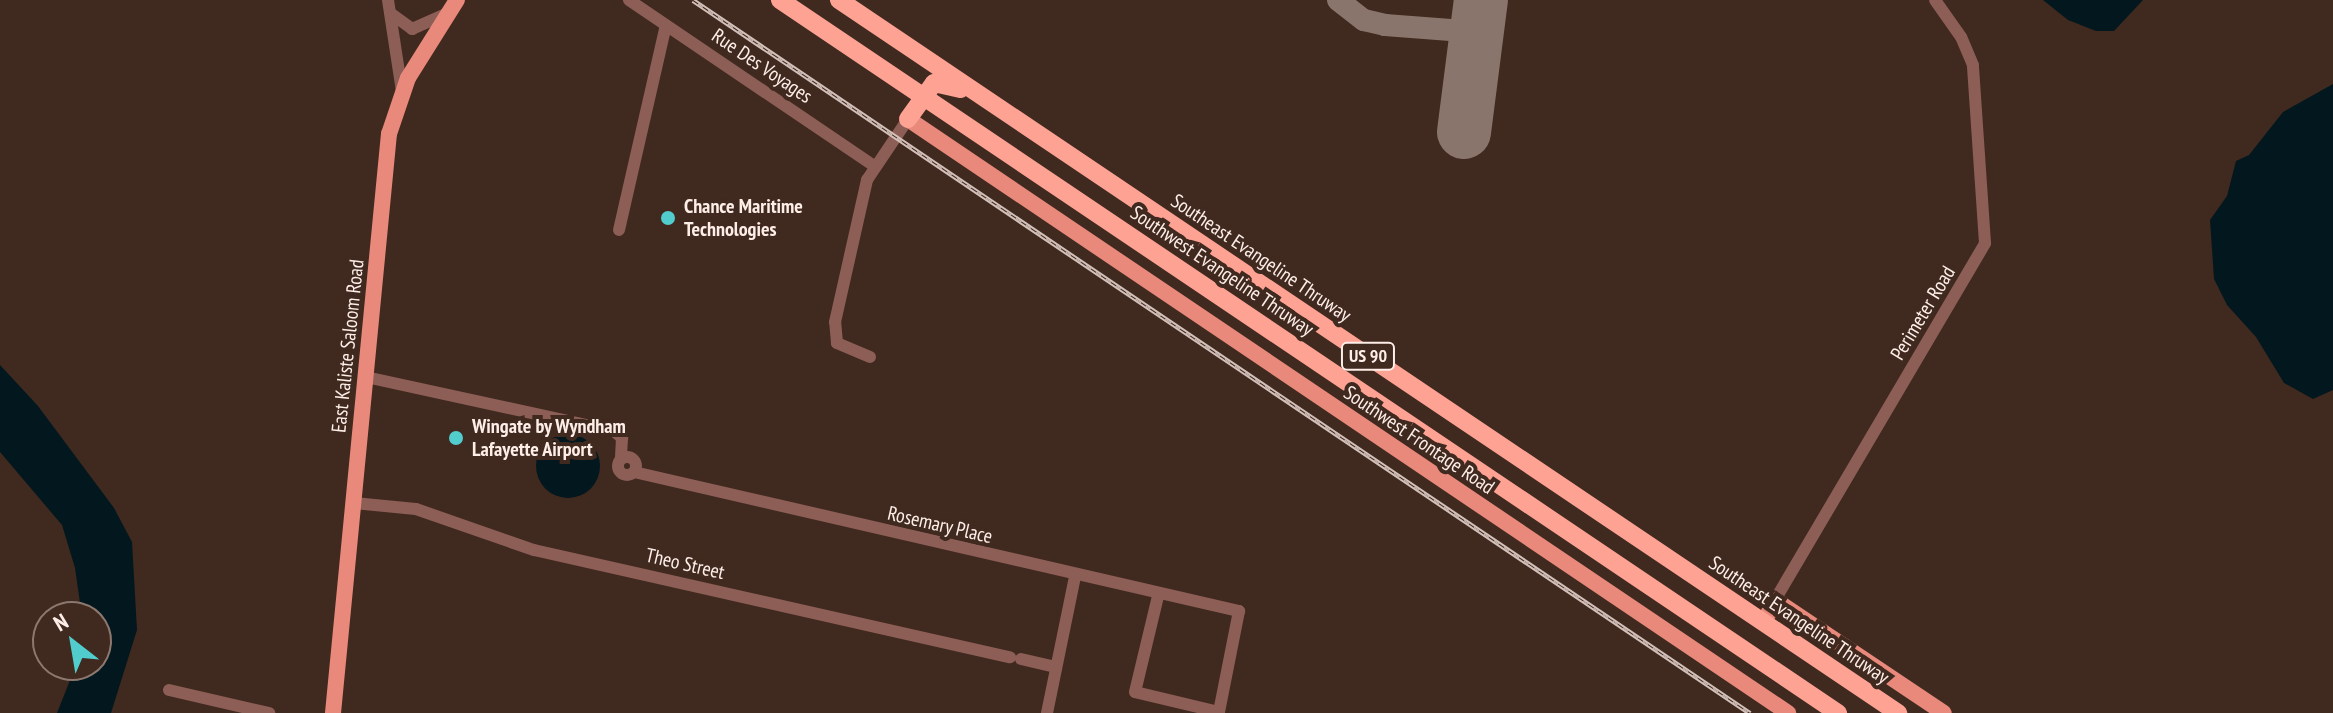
<!DOCTYPE html>
<html>
<head>
<meta charset="utf-8">
<style>
  body { margin:0 }
  #map { position:relative; width:2333px; height:713px; overflow:hidden; background:#40291f; font-family:"PT Sans Narrow",sans-serif }
  div>[style] { position:absolute }
  .water>* { inset:0; background:#02181e }
  .round { border-radius:50% }
  .taxiway>* { height:22px; margin:-11px; padding:0 11px; transform-origin:11px; border-radius:11px; background:#8a756c }
  .runway>* { height:54px; margin:-27px; padding:0 27px; transform-origin:27px; border-radius:27px; background:#8a756c }
  .minor>* { height:12px; margin:-6px; padding:0 6px; transform-origin:6px; border-radius:6px; background:#8c5e56 }
  .minor>.ring { margin:-6px; padding:0; box-sizing:content-box; background:none; border:12px solid #8c5e56; border-radius:50% }
  .major>* { height:16px; margin:-8px; padding:0 8px; transform-origin:8px; border-radius:8px; background:#e8897b }
  .highway>* { height:18px; margin:-9px; padding:0 9px; transform-origin:9px; border-radius:9px; background:#fea294 }
  .rail>* { height:5px; margin-top:-2.5px; transform-origin:0; background:repeating-linear-gradient(90deg,#40291f 0 6px,#d3c1ba 0 12px); box-sizing:border-box; border-block:2px solid #d3c1ba }
  .dots>* { width:22px; height:22px; translate:-50% -50%; box-sizing:border-box; border:4px solid #40291f; border-radius:50% }
  span { translate:-50% -50%; white-space:nowrap; text-align:center; line-height:1.15; -webkit-text-stroke:8px #40291f; paint-order:stroke }
  .shield-label span { padding:2px 6px; background:#40291f; border:2px solid; border-radius:6px; -webkit-text-stroke-width:0 }
  .shield-label { font-size:18px; color:#feeee8; font-weight:700 }
  .street-label { font-size:20px; color:#feeee8 }
  .poi-label { font-size:20px; color:#feeee8; font-weight:700 }
  .left { translate:0 -50%; text-align:left }
  .north { position:absolute; left:32px; top:601px; width:80px; height:80px; box-sizing:border-box; background:#40291f; border:2px solid #8c786f; border-radius:50%; rotate:329deg; font-size:22px; font-weight:700; line-height:32px; text-align:center; color:#feeee8 }
  .north::after { content:''; display:block; margin:auto; width:28px; height:36px; background:#52cdcd; clip-path:polygon(50% 0,100% 100%,50% 72%,0 100%) }
</style>
</head>
<body>
<div id="map">
  <div class="water">
    <div style="clip-path:polygon(2043px 0,2143px 0,2114px 31px,2096px 31px,2068px 20px)"></div>
    <div style="clip-path:polygon(2333px 84px,2333px 390px,2313px 399px,2284px 383px,2256px 337px,2227px 305px,2214px 279px,2210px 220px,2227px 196px,2236px 161px,2249px 155px,2283px 112px)"></div>
    <div style="clip-path:polygon(0 365px,38px 406px,114px 508px,132px 542px,137px 630px,111px 713px,57px 713px,76px 665px,96px 665px,96px 617px,82px 617px,75px 568px,62px 525px,0 452px)"></div>
    <div class="round" style="left:536px;top:434px;width:64px;height:64px"></div>
  </div>
  <div class="taxiway">
    <div style="left:1338px;top:0;width:33px;rotate:38deg"></div>
    <div style="left:1364px;top:20px;width:22px;rotate:13deg"></div>
    <div style="left:1385px;top:25px;width:92px;rotate:4.4deg"></div>
  </div>
  <div class="runway">
    <div style="left:1464px;top:132px;width:133px;rotate:-82.7deg"></div>
  </div>
  <div class="minor">
    <div style="left:388px;top:0;width:93px;rotate:81.3deg"></div>
    <div style="left:629px;top:0;width:295px;rotate:34.1deg"></div>
    <div style="left:393px;top:15px;width:24px;rotate:36deg"></div>
    <div style="left:412px;top:29px;width:39px;rotate:-24deg"></div>
    <div style="left:619px;top:230px;width:210px;rotate:-77.1deg"></div>
    <div style="left:870px;top:357px;width:36px;rotate:-157deg"></div>
    <div style="left:837px;top:343px;width:21px;rotate:-95deg"></div>
    <div style="left:835px;top:322px;width:146px;rotate:-77.3deg"></div>
    <div style="left:867px;top:180px;width:73px;rotate:-56.1deg"></div>
    <div style="left:366px;top:377px;width:254px;rotate:12.3deg"></div>
    <div style="left:614px;top:431px;width:11px;rotate:41deg"></div>
    <div style="left:622px;top:438px;width:21px;rotate:93deg"></div>
    <div class="ring" style="left:618px;top:457px;width:6px;height:6px"></div>
    <div style="left:634px;top:472px;width:621px;rotate:12.94deg"></div>
    <div style="left:1239px;top:611px;width:103px;rotate:101.2deg"></div>
    <div style="left:1219px;top:712px;width:86px;rotate:-166.6deg"></div>
    <div style="left:1135px;top:692px;width:99px;rotate:-76.5deg"></div>
    <div style="left:354px;top:503px;width:62px;rotate:5.5deg"></div>
    <div style="left:416px;top:509px;width:125px;rotate:19.2deg"></div>
    <div style="left:534px;top:550px;width:488px;rotate:12.7deg"></div>
    <div style="left:1775px;top:600px;width:414px;rotate:-59.5deg"></div>
    <div style="left:1985px;top:243px;width:178px;rotate:-93.9deg"></div>
    <div style="left:1973px;top:65px;width:30px;rotate:-113deg"></div>
    <div style="left:1961px;top:37px;width:45px;rotate:-125.1deg"></div>
    <div style="left:1021px;top:659px;width:36px;rotate:13deg"></div>
    <div style="left:169px;top:690px;width:103px;rotate:13deg"></div>
    <div style="left:1047px;top:713px;width:139px;rotate:-78.4deg"></div>
  </div>
  <div class="major">
    <div style="left:908px;top:119px;width:1062px;rotate:34.02deg"></div>
    <div style="left:1764px;top:622px;width:25px;rotate:-63deg"></div>
    <div style="left:1775px;top:600px;width:203px;rotate:33.8deg"></div>
    <div style="left:333px;top:713px;width:582px;rotate:-84.48deg"></div>
    <div style="left:389px;top:134px;width:59px;rotate:-71.3deg"></div>
    <div style="left:408px;top:78px;width:92px;rotate:-57.9deg"></div>
  </div>
  <div class="highway">
    <div style="left:780px;top:0;width:1276px;rotate:33.98deg"></div>
    <div style="left:839px;top:0;width:1277px;rotate:33.95deg"></div>
    <div style="left:908px;top:119px;width:44px;rotate:-54.2deg"></div>
    <div style="left:934px;top:83px;width:27px;rotate:13deg"></div>
  </div>
  <div class="rail">
    <div style="left:693px;top:0;width:1275px;rotate:34deg"></div>
  </div>
  <div class="dots">
    <div style="left:668px;top:218px;background:#52cdcd"></div>
    <div style="left:456px;top:438px;background:#52cdcd"></div>
  </div>
  <div class="shield-label">
    <span style="left:1368px;top:356px">US 90</span>
  </div>
  <div class="street-label">
    <span style="left:762px;top:66px;rotate:34deg">Rue Des Voyages</span>
    <span style="left:1261px;top:258px;rotate:34deg">Southeast Evangeline Thruway</span>
    <span style="left:1222px;top:271px;rotate:34deg">Southwest Evangeline Thruway</span>
    <span style="left:1923px;top:313px;rotate:-59deg">Perimeter Road</span>
    <span style="left:348px;top:346px;rotate:-84deg">East Kaliste Saloom Road</span>
    <span style="left:1419px;top:440px;rotate:34deg">Southwest Frontage Road</span>
    <span style="left:940px;top:525px;rotate:13deg">Rosemary Place</span>
    <span style="left:685px;top:564px;rotate:13deg">Theo Street</span>
    <span style="left:1799px;top:620px;rotate:34deg">Southeast Evangeline Thruway</span>
  </div>
  <div class="poi-label">
    <span class="left" style="left:684px;top:218px">Chance Maritime<br>Technologies</span>
    <span class="left" style="left:472px;top:438px">Wingate by Wyndham<br>Lafayette Airport</span>
  </div>
  <div class="north">N</div>
</div>
</body>
</html>
